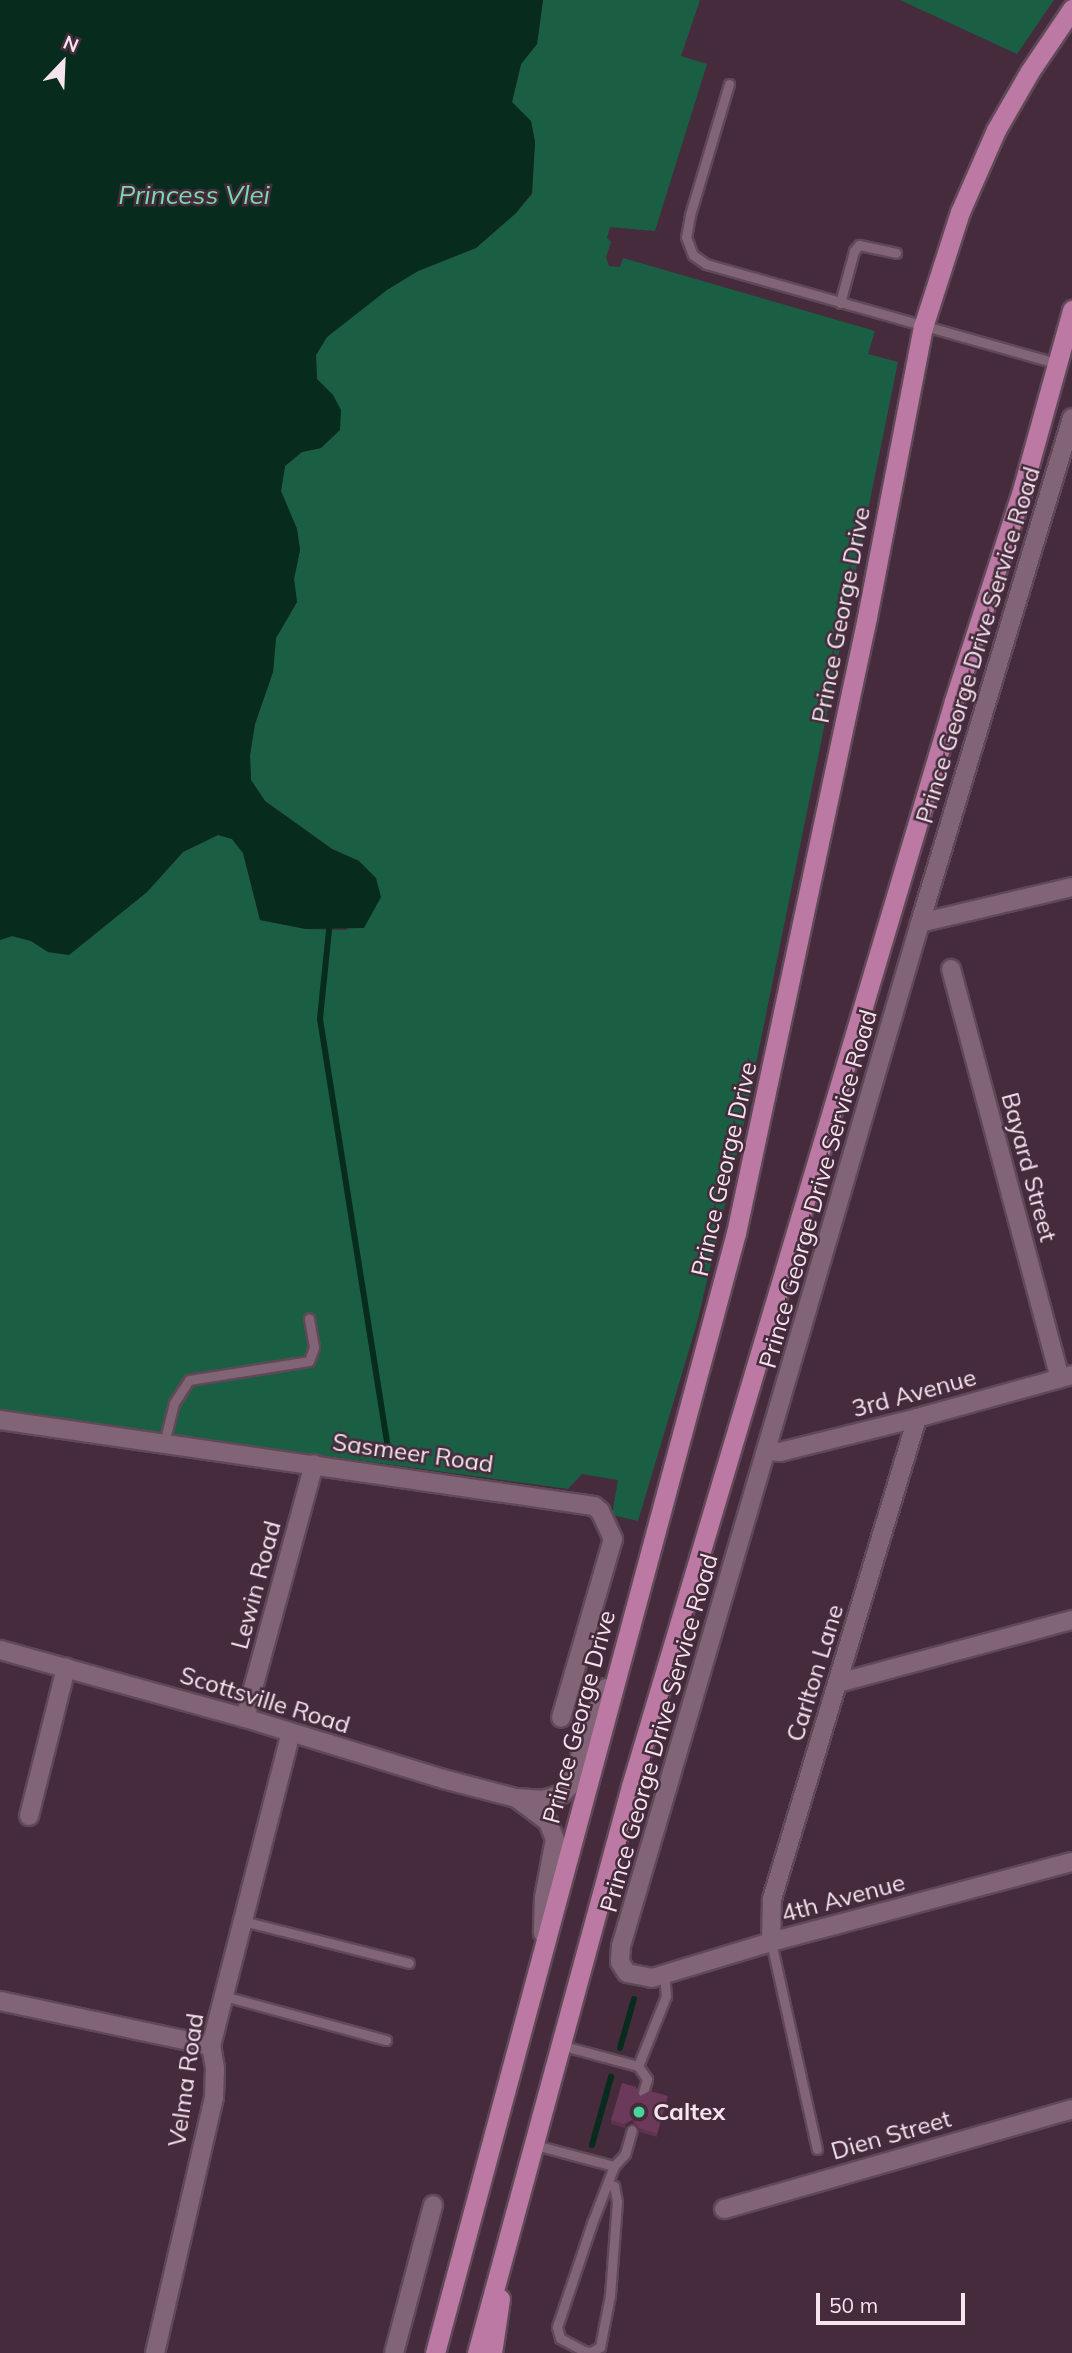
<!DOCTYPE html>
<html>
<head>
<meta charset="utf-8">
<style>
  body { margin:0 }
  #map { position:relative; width:1072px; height:2353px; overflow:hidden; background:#452b3c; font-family:Mulish,sans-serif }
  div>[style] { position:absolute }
  .green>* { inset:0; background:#1a5f44 }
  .water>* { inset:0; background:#072c1e }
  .stream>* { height:6px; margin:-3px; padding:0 3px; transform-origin:3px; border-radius:3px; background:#072c1e }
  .roads { filter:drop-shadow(2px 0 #604957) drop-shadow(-2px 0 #604957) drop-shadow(0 2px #604957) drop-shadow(0 -2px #604957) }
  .service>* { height:9px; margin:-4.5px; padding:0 4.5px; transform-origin:4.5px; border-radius:4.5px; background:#816476 }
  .minor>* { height:18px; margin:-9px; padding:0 9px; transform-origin:9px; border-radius:9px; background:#816476 }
  .primary>* { height:19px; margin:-9.5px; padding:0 9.5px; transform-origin:9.5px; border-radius:9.5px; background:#bb79a3 }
  .wall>* { inset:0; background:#5c324d }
  .shaded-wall>* { inset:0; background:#4b293f }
  .building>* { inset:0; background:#6b3a5a }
  .dots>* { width:19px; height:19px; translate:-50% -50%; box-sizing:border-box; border:4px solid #452b3c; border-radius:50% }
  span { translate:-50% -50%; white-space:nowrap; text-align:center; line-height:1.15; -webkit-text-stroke:5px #452b3c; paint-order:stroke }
  .street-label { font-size:24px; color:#f5e4ee }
  .poi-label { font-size:24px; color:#f5e4ee; font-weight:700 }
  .left { translate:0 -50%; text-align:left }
  .water-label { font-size:26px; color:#78daae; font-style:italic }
  .north { position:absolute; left:28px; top:28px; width:70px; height:70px; -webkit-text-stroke:5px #452b3c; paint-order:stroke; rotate:23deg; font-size:19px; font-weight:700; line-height:28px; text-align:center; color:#f5e4ee }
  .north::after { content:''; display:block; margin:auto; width:24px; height:32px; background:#f5e4ee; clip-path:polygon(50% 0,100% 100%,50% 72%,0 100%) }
  .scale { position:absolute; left:816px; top:2293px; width:149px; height:32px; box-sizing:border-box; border:4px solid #f5e4ee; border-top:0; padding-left:9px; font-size:21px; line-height:24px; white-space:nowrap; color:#f5e4ee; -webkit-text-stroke:5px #452b3c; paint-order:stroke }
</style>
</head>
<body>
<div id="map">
  <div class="green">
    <div style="clip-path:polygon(543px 0,700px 0,681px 56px,707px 64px,655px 231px,610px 227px,607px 238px,611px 242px,606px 257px,609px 266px,620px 267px,623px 258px,875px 331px,868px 354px,898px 362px,743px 1128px,697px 1323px,638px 1521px,612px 1515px,618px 1480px,582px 1474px,568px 1489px,0 1411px,0 940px,12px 936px,31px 941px,48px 952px,69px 955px,147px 892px,183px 852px,218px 835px,232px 839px,243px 853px,260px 920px,306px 929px,347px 930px,359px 861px,332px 849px,265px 801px,251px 780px,250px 755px,255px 724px,273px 672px,276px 638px,297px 602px,294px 579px,300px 550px,297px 529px,281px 491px,285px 466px,302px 452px,321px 448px,333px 395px,317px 379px,316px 355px,327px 337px,386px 290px,418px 271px,476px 248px,516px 213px,532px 194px,535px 142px,531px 121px,512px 103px,521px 64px,537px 44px)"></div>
    <div style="clip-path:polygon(900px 0,1054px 0,1017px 54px)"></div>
  </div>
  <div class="water">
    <div style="clip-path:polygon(0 0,543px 0,537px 44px,521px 64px,512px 102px,531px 121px,535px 142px,532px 193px,516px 213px,476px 248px,418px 271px,387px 290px,327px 337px,316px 355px,317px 379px,333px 395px,341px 410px,340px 430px,321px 448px,302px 452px,285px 466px,281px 491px,297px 529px,300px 550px,294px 579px,297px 602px,276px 638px,273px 672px,255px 724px,250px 755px,251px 780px,265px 801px,332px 849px,359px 861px,376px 878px,381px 897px,364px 928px,306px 929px,260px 920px,243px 853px,232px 839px,218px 835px,183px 852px,147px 892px,69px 955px,48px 952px,31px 941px,12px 936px,0 940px)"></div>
  </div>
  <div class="stream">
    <div style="left:329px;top:930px;width:89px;rotate:95.8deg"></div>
    <div style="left:320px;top:1019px;width:432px;rotate:81deg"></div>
    <div style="left:620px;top:2048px;width:51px;rotate:-74.1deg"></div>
    <div style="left:592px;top:2145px;width:71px;rotate:-74.4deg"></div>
  </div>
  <div class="roads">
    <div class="service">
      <div style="left:729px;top:84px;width:137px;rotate:106.6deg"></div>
      <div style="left:690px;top:215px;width:22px;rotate:100deg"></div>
      <div style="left:686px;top:237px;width:19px;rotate:69deg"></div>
      <div style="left:693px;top:255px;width:16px;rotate:35deg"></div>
      <div style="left:706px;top:264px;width:365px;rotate:15.8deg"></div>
      <div style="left:840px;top:303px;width:54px;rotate:-74.9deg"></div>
      <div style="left:854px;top:251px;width:8px;rotate:-50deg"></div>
      <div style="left:859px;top:245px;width:38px;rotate:12deg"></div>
      <div style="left:164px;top:1443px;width:41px;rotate:-76deg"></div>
      <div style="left:174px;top:1403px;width:27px;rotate:-57deg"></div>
      <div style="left:189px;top:1380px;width:121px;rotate:-9deg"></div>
      <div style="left:309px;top:1361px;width:15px;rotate:-70deg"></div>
      <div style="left:314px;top:1347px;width:29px;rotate:-100deg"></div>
      <div style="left:243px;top:1921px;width:171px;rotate:14.2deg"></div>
      <div style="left:771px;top:1942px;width:212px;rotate:77.5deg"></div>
      <div style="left:224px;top:1996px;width:168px;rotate:15.2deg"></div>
      <div style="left:560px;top:2045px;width:81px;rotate:15.1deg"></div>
      <div style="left:638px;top:2066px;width:16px;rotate:55deg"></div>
      <div style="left:647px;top:2079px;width:15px;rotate:106deg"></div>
      <div style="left:638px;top:2066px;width:75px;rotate:-68.2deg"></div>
      <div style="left:666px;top:1996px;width:22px;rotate:-95deg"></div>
      <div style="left:535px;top:2145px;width:82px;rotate:14.9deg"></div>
      <div style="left:614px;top:2166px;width:16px;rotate:-47deg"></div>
      <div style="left:625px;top:2154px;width:25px;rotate:-74deg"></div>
      <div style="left:608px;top:2183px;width:7px;rotate:27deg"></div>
      <div style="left:614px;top:2186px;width:16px;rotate:79deg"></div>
      <div style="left:617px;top:2202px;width:93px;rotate:94.3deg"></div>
      <div style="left:610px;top:2295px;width:53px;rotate:100.9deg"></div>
      <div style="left:600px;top:2347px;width:10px;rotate:151deg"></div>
      <div style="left:591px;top:2352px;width:7px;rotate:-172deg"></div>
      <div style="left:584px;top:2351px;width:27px;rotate:-152deg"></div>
      <div style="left:560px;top:2338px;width:11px;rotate:-105deg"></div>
      <div style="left:557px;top:2327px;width:110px;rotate:-71.4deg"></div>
      <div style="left:592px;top:2223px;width:61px;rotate:-68.9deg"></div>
    </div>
    <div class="minor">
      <div style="left:1072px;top:418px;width:527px;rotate:106.75deg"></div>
      <div style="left:920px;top:923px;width:1066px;rotate:106.29deg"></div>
      <div style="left:621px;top:1946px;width:16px;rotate:94deg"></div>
      <div style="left:620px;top:1962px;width:13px;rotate:58deg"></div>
      <div style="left:627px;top:1973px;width:25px;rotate:11deg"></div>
      <div style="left:652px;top:1978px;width:124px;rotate:-16.8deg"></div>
      <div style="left:771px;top:1942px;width:311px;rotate:-14.9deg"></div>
      <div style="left:920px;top:923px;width:156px;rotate:-13.3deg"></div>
      <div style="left:951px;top:969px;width:423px;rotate:75.1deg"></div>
      <div style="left:0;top:1420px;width:600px;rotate:8.24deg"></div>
      <div style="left:594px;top:1506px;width:8px;rotate:40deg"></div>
      <div style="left:600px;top:1511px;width:31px;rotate:65deg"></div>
      <div style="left:613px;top:1539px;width:186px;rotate:106.2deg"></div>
      <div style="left:767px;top:1451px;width:13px;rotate:4deg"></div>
      <div style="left:780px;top:1452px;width:141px;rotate:-13.9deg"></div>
      <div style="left:917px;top:1418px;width:161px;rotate:-15.5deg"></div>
      <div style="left:0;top:1650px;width:254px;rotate:15.5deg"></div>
      <div style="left:245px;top:1718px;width:207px;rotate:17.1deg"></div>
      <div style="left:443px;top:1779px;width:75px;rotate:14.6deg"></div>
      <div style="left:516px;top:1798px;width:26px;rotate:4deg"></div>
      <div style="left:542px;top:1800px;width:21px;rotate:-17deg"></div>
      <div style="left:562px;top:1794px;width:8px;rotate:-45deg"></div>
      <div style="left:568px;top:1788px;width:107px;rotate:-69.2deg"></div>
      <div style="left:838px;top:1683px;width:242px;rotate:-15.1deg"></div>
      <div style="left:245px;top:1718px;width:263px;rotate:-74.8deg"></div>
      <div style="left:519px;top:1800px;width:36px;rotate:37deg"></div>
      <div style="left:548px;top:1822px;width:18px;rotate:68deg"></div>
      <div style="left:555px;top:1839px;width:60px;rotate:100.6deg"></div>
      <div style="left:544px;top:1898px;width:35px;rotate:92deg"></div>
      <div style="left:29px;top:1816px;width:153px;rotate:-76deg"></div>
      <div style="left:771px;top:1942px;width:43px;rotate:-88.7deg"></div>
      <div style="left:772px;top:1899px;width:502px;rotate:-73.22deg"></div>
      <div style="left:0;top:2001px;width:216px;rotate:12deg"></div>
      <div style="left:724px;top:2209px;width:362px;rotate:-16deg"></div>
      <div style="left:155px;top:2353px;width:263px;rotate:-77deg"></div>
      <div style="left:214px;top:2097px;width:29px;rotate:-88deg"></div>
      <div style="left:215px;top:2068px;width:22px;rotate:-100deg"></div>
      <div style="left:211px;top:2046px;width:323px;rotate:-75.7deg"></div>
      <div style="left:394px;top:2353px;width:153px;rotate:-75.2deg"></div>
    </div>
    <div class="primary">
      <div style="left:435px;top:2353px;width:1160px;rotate:-74.96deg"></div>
      <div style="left:736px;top:1233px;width:630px;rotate:-77.99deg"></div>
      <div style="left:867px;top:617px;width:295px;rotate:-79.1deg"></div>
      <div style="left:923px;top:327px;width:121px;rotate:-72.2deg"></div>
      <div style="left:960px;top:212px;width:90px;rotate:-66.3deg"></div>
      <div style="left:996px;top:130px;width:68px;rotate:-60deg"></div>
      <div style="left:1030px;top:71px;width:75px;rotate:-55.9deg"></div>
      <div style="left:477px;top:2353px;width:588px;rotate:-74.8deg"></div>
      <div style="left:631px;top:1786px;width:1132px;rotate:-73.42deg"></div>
      <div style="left:954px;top:701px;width:225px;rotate:-72.1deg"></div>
      <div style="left:1023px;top:487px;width:184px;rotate:-74.5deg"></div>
      <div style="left:492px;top:2353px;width:55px;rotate:-81.6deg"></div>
    </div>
  </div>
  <div class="wall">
    <div style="clip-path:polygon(640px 2096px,668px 2100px,657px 2137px,639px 2132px,633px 2123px,625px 2128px,611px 2124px,611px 2120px)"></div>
  </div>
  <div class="shaded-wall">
    <div style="clip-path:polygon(668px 2096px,668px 2100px,657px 2137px,657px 2134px)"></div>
    <div style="clip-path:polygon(633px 2119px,633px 2123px,625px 2128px,625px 2124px)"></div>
  </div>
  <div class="building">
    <div style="clip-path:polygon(622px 2083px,636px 2087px,640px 2096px,650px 2091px,668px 2096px,657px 2134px,639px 2128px,633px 2119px,625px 2124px,611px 2120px)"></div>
  </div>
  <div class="dots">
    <div style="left:639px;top:2112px;background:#47d49d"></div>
  </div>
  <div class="street-label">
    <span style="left:841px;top:615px;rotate:-79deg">Prince George Drive</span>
    <span style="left:978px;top:645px;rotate:-73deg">Prince George Drive Service Road</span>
    <span style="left:1029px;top:1167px;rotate:75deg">Bayard Street</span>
    <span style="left:724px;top:1169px;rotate:-77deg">Prince George Drive</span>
    <span style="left:818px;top:1189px;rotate:-74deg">Prince George Drive Service Road</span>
    <span style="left:914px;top:1393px;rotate:-15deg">3rd Avenue</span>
    <span style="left:413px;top:1453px;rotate:8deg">Sasmeer Road</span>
    <span style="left:256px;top:1585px;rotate:-75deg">Lewin Road</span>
    <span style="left:815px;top:1673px;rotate:-73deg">Carlton Lane</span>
    <span style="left:265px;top:1700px;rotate:17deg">Scottsville Road</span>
    <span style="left:579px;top:1717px;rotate:-75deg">Prince George Drive</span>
    <span style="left:659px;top:1733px;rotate:-74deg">Prince George Drive Service Road</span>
    <span style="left:843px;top:1898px;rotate:-15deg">4th Avenue</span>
    <span style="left:186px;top:2080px;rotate:-82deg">Velma Road</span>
    <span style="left:891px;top:2135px;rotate:-16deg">Dien Street</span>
  </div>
  <div class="poi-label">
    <span class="left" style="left:653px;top:2112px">Caltex</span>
  </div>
  <div class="water-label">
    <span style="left:194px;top:195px">Princess Vlei</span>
  </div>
  <div class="north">N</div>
  <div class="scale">50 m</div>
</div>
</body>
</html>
